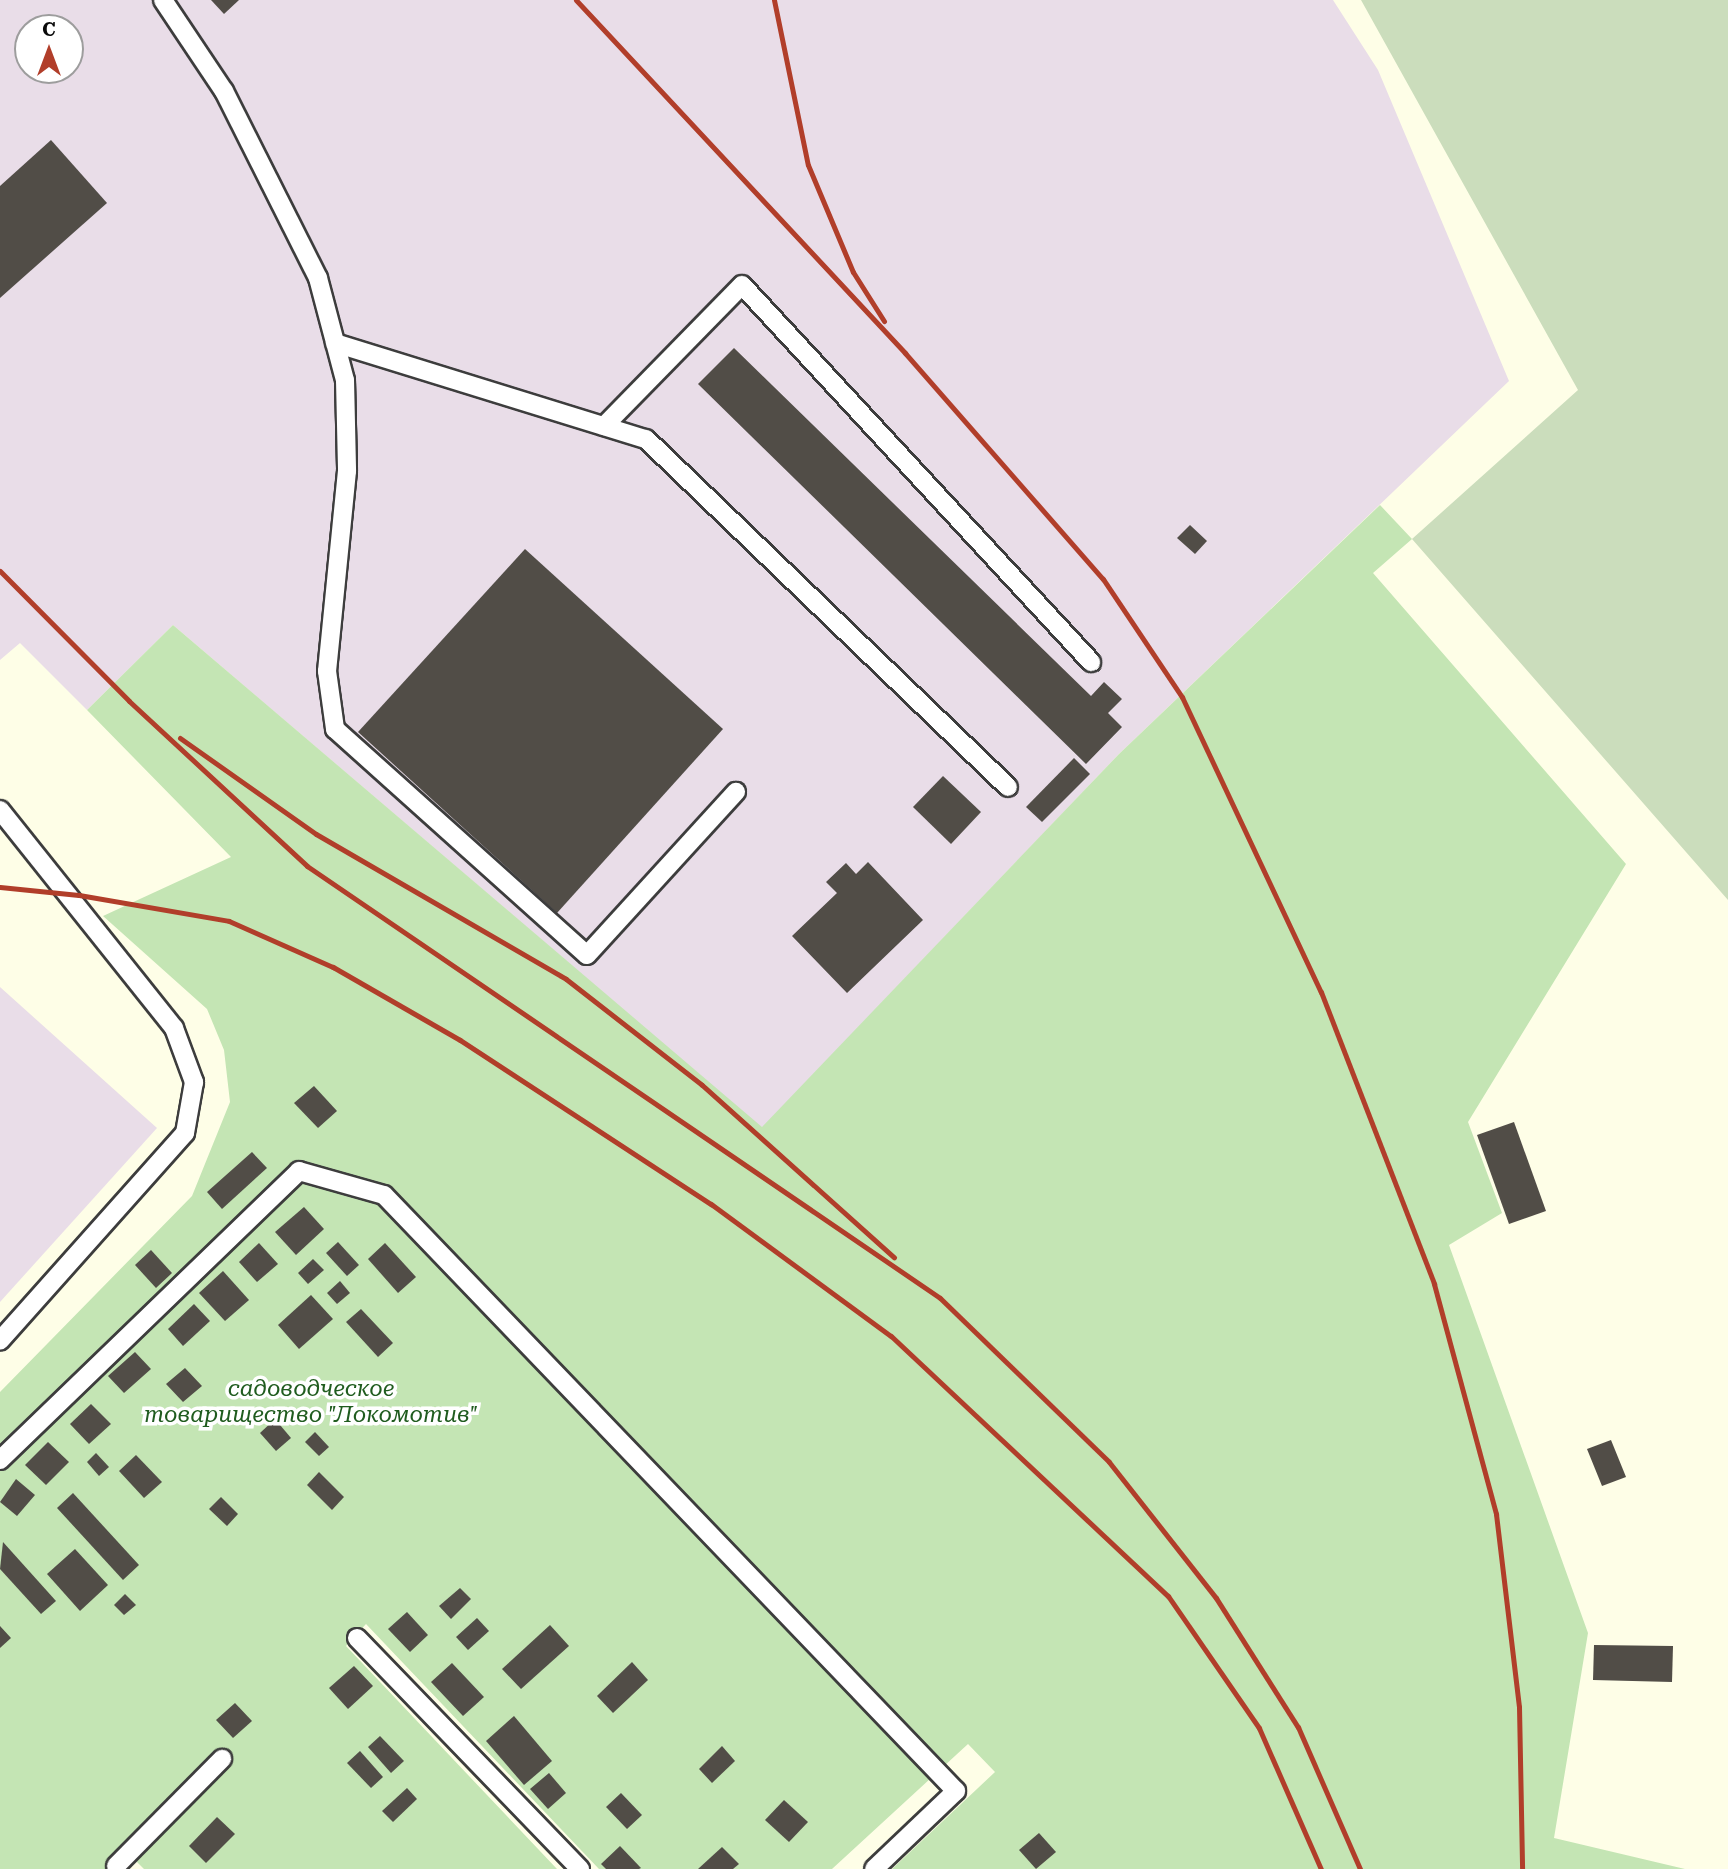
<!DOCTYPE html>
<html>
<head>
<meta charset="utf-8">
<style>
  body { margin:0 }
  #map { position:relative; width:1728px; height:1869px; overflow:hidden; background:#fefee7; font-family:"Roboto Serif",serif }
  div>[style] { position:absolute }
  .industrial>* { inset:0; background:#e9dde8 }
  .green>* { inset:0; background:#c4e5b4 }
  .cemetery>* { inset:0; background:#cbddbc }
  .building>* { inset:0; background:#514d47 }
  .roads { filter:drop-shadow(2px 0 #3d3d3d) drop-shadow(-2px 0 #3d3d3d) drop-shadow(0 2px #3d3d3d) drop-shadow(0 -2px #3d3d3d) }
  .lane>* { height:18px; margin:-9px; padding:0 9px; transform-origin:9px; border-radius:9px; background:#fff }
  .rail>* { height:5px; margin:-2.5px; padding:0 2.5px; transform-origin:2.5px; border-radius:2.5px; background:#b13e2a }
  span { translate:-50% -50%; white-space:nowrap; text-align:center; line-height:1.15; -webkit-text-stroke:7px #fff; paint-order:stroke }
  .park-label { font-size:23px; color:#205c1f; font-style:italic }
  .north { position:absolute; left:14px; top:14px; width:70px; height:70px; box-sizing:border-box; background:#fff; border:2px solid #9d9d9d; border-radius:50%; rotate:0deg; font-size:19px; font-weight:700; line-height:28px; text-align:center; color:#0a0a0a }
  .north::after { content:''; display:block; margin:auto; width:24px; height:32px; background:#b13e2a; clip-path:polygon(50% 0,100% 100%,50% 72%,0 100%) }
</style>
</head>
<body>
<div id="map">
  <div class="industrial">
    <div style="clip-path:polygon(evenodd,0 0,1333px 0,1378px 70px,1509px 381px,1119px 754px,762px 1128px,173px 625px,87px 710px,20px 643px,0 660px,0 0,28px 28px,70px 28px,70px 70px,28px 70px,28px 28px)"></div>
    <div style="clip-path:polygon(0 987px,157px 1128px,0 1302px)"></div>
  </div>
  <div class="green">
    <div style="clip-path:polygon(1380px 505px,1412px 539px,1373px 573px,1626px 864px,1468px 1122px,1502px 1213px,1449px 1245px,1588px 1633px,1554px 1838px,1685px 1869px,892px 1869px,995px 1772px,968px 1744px,832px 1869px,599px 1869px,366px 1624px,346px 1646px,557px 1869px,144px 1869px,133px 1858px,122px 1869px,0 1869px,0 1392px,192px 1196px,230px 1102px,224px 1050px,207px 1009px,103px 916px,231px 857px,87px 710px,173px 625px,762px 1127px,1119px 754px)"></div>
  </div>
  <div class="cemetery">
    <div style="clip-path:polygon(1361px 0,1728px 0,1728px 900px,1412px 539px,1578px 390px)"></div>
  </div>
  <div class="building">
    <div style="clip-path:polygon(211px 0,239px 0,224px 14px)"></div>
    <div style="clip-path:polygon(51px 140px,107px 203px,0 298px,0 186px)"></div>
    <div style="clip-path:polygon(734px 348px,1091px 696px,1104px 682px,1122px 699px,1108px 713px,1122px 727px,1086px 764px,698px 384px)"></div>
    <div style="clip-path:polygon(1190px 525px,1207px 541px,1195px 554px,1177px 538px)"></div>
    <div style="clip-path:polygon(525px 549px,723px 729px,557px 913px,358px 732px)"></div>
    <div style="clip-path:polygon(1074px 758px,1090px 774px,1042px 822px,1026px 807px)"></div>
    <div style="clip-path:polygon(943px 776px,981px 812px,951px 844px,913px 807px)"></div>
    <div style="clip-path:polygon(868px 862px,923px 920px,847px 993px,792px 936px,837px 893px,826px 882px,846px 863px,856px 874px)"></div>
    <div style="clip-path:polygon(314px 1086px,337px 1111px,318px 1128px,294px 1103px)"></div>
    <div style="clip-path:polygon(1514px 1122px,1546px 1211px,1509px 1224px,1477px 1135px)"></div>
    <div style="clip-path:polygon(252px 1152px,267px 1168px,222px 1209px,207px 1192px)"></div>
    <div style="clip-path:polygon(304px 1207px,324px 1229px,296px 1255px,275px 1232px)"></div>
    <div style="clip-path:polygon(338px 1242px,359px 1265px,347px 1276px,326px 1253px)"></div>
    <div style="clip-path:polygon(259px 1243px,278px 1264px,257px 1282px,239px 1262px)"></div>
    <div style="clip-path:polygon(385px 1243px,416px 1277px,398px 1293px,368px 1259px)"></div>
    <div style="clip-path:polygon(151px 1250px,172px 1273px,156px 1288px,135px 1265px)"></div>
    <div style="clip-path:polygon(313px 1259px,324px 1270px,308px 1284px,298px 1273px)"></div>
    <div style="clip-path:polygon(223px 1271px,249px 1300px,225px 1321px,199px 1293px)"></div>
    <div style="clip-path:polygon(340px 1281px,350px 1293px,337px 1304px,327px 1293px)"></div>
    <div style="clip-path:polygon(311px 1295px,333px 1319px,299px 1349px,278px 1325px)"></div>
    <div style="clip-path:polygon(194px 1304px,210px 1321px,183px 1346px,168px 1329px)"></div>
    <div style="clip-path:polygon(361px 1309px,393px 1343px,378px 1357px,346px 1322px)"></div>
    <div style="clip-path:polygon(135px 1352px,151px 1369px,124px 1393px,108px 1376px)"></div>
    <div style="clip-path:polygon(185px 1368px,202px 1386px,183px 1402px,166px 1384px)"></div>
    <div style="clip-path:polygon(91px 1404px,111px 1424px,89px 1444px,70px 1424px)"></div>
    <div style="clip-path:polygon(275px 1419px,291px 1438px,276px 1451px,260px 1433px)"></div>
    <div style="clip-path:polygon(315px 1432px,329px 1447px,319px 1456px,305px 1442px)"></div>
    <div style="clip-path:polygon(1611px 1440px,1626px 1477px,1602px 1486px,1587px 1449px)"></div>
    <div style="clip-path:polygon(48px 1442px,69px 1462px,46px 1485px,25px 1465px)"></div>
    <div style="clip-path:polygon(96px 1453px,109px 1467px,99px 1476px,87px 1462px)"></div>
    <div style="clip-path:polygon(136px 1455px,162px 1482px,144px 1498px,119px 1471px)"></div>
    <div style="clip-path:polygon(319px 1472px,344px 1497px,332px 1510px,307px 1485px)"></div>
    <div style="clip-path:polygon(16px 1479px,35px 1495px,17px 1516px,0 1502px)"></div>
    <div style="clip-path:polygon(73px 1493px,139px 1565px,123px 1580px,57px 1508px)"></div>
    <div style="clip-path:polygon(221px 1497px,238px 1514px,227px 1526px,209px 1509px)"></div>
    <div style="clip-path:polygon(3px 1542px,56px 1601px,41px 1614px,0 1569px)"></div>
    <div style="clip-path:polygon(75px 1549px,108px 1585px,80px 1611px,47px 1574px)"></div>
    <div style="clip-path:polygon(460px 1588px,471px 1599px,451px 1619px,439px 1606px)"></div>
    <div style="clip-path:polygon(125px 1594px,136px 1605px,124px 1615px,114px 1605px)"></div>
    <div style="clip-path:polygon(407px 1612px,428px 1635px,410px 1652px,388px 1629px)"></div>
    <div style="clip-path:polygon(477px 1618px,489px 1631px,468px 1650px,456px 1637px)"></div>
    <div style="clip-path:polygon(550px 1625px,569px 1646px,521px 1689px,502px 1669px)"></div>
    <div style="clip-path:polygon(0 1626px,11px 1638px,0 1648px)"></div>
    <div style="clip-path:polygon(1594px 1645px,1673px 1646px,1672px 1682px,1593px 1680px)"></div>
    <div style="clip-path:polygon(632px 1662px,648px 1680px,613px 1713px,597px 1696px)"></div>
    <div style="clip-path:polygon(452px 1663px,484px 1697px,463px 1716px,431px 1682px)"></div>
    <div style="clip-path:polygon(354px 1666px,373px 1686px,348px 1709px,329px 1688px)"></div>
    <div style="clip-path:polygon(235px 1703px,252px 1721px,233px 1738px,216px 1720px)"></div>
    <div style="clip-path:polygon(514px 1716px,552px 1761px,524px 1785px,486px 1741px)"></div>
    <div style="clip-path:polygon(380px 1736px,404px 1761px,391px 1773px,368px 1747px)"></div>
    <div style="clip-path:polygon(722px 1746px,735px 1761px,712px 1783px,699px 1769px)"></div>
    <div style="clip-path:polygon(360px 1751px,383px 1777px,371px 1788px,347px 1763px)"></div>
    <div style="clip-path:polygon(549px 1773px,566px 1793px,548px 1809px,530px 1789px)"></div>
    <div style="clip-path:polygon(407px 1788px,417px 1799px,393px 1822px,382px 1811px)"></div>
    <div style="clip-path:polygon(621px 1793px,642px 1815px,627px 1829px,606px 1807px)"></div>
    <div style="clip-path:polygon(784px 1800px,808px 1822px,789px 1842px,765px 1820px)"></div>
    <div style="clip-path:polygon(217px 1817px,235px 1834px,206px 1863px,189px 1846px)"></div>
    <div style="clip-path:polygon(1039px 1833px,1056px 1852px,1036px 1869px,1019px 1850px)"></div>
    <div style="clip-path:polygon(620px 1846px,641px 1868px,639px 1869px,606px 1869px,601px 1864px)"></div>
    <div style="clip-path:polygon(722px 1847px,739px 1864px,733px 1869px,698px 1869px)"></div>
  </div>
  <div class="roads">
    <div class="lane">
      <div style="left:163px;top:0;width:110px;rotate:56.2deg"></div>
      <div style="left:224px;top:91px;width:209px;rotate:63.3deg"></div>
      <div style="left:318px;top:278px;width:106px;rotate:75.2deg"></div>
      <div style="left:345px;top:380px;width:91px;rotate:88.7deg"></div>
      <div style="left:347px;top:471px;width:201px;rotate:95.7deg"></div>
      <div style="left:327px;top:671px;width:59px;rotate:82.1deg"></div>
      <div style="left:335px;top:729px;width:338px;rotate:41.9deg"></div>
      <div style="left:587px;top:955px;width:221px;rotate:-47.6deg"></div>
      <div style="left:335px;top:343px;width:325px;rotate:17.2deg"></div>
      <div style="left:646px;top:439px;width:502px;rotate:43.87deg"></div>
      <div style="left:604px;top:426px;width:197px;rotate:-45.6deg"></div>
      <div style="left:742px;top:285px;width:514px;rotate:47.21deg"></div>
      <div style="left:0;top:810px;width:279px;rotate:51.4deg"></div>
      <div style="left:174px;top:1028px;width:58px;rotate:69.7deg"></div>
      <div style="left:194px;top:1082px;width:52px;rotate:100deg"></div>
      <div style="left:185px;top:1133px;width:278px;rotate:131.7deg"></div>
      <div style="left:0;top:1460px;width:416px;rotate:-44deg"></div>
      <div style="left:299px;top:1171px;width:88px;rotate:15.8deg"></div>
      <div style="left:384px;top:1195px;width:826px;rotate:46.18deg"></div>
      <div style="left:956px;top:1791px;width:113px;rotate:136.4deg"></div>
      <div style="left:357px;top:1638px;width:321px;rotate:46deg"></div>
      <div style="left:116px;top:1866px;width:151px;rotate:-45.3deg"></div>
    </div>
  </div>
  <div class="rail">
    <div style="left:576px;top:0;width:483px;rotate:47deg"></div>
    <div style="left:905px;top:353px;width:300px;rotate:48.8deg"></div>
    <div style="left:1103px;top:579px;width:142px;rotate:56.2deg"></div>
    <div style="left:1182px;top:697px;width:326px;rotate:64.8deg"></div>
    <div style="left:1321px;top:992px;width:313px;rotate:68.8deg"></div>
    <div style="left:1434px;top:1284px;width:238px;rotate:74.9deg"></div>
    <div style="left:1496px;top:1514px;width:194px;rotate:83.2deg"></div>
    <div style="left:1519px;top:1707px;width:162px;rotate:88.9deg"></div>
    <div style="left:774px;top:0;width:168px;rotate:78.4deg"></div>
    <div style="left:808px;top:165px;width:116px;rotate:67.2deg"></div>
    <div style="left:853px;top:272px;width:58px;rotate:57.7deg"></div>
    <div style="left:0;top:571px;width:183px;rotate:45.2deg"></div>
    <div style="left:129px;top:701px;width:243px;rotate:42.8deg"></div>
    <div style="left:307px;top:866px;width:766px;rotate:34.31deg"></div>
    <div style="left:940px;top:1298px;width:235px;rotate:44.1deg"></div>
    <div style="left:1109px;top:1462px;width:173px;rotate:51.8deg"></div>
    <div style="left:1216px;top:1598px;width:153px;rotate:57.6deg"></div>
    <div style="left:1298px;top:1727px;width:155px;rotate:66.4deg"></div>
    <div style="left:180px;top:738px;width:166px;rotate:35.2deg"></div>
    <div style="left:316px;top:834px;width:289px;rotate:30.1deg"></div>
    <div style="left:566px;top:979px;width:172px;rotate:37.9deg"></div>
    <div style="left:702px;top:1085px;width:258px;rotate:41.9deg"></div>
    <div style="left:0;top:887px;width:79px;rotate:5.8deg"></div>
    <div style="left:79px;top:895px;width:152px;rotate:9.8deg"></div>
    <div style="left:229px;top:921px;width:114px;rotate:23.9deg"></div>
    <div style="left:333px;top:967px;width:146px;rotate:29.9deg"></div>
    <div style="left:460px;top:1040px;width:300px;rotate:33.2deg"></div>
    <div style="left:711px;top:1204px;width:223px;rotate:36.3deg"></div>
    <div style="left:891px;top:1336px;width:380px;rotate:43.2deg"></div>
    <div style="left:1168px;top:1596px;width:160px;rotate:55.4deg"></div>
    <div style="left:1259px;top:1728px;width:154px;rotate:66.3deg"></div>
  </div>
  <div class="park-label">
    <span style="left:311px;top:1402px">садоводческое<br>товарищество "Локомотив"</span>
  </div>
  <div class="north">С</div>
</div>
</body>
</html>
